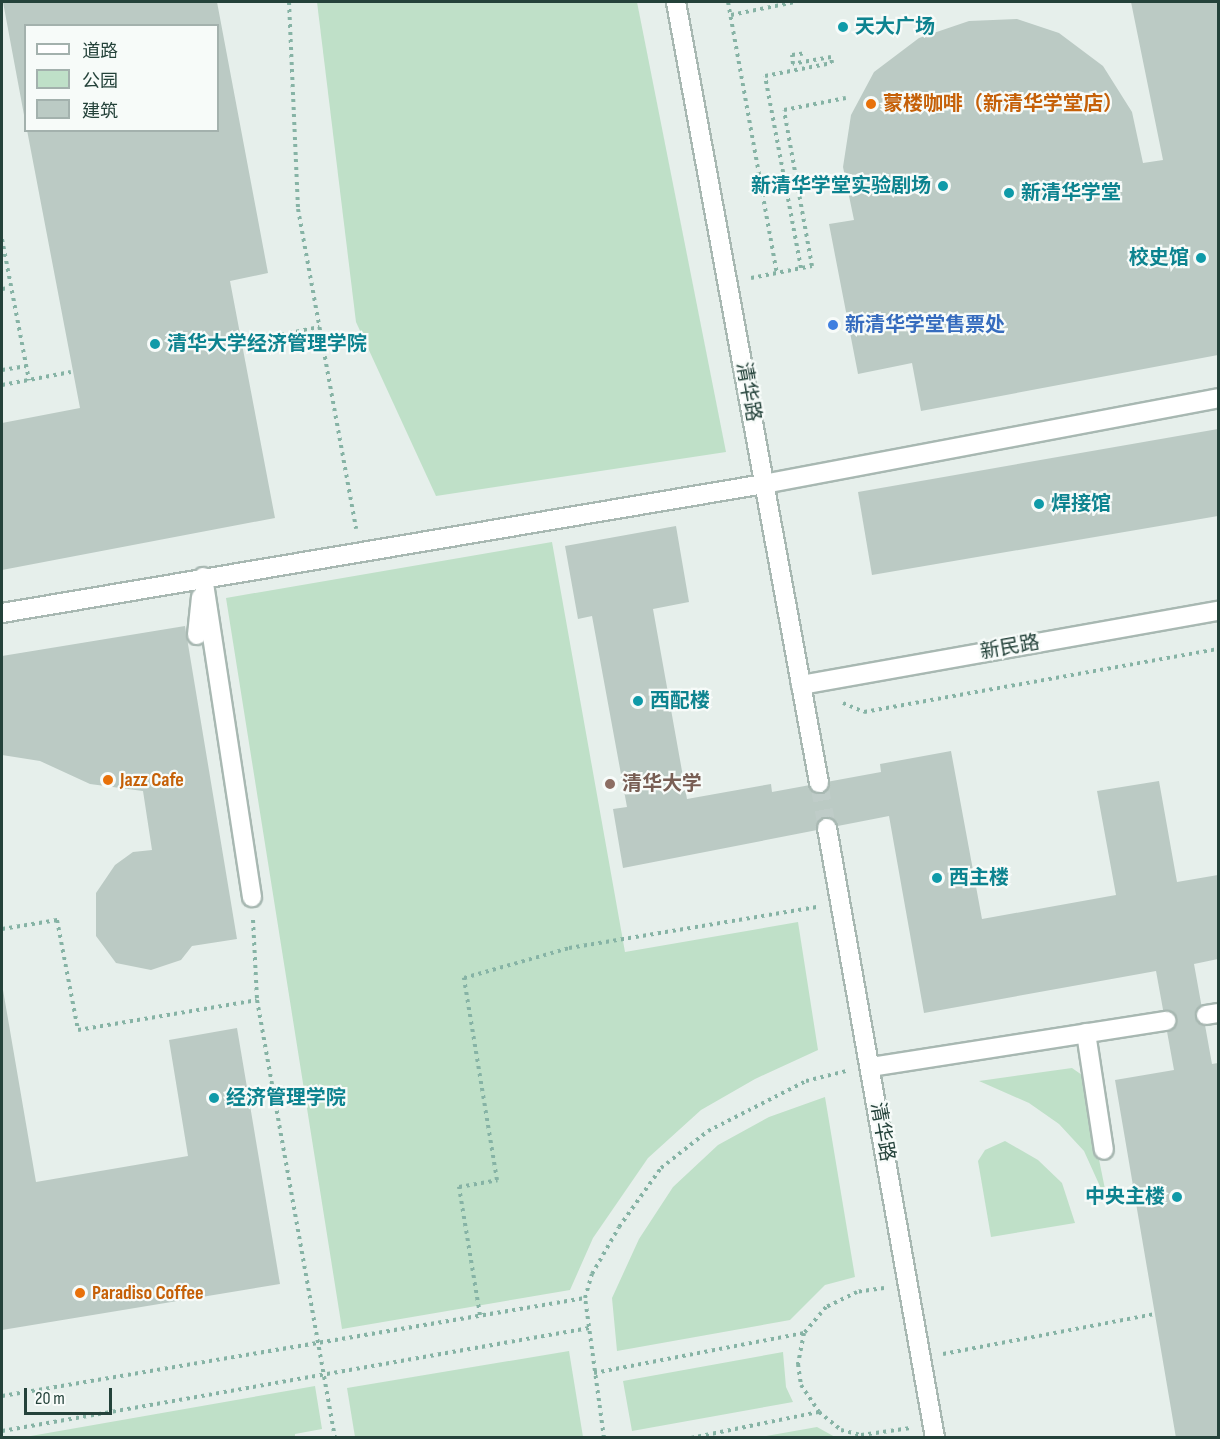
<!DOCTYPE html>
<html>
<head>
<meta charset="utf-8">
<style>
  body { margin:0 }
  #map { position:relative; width:1220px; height:1439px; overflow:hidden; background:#e6efeb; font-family:"Sofia Sans Condensed","Noto Sans SC",sans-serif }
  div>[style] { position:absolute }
  .green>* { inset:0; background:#bfe0c8 }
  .building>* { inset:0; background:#bbcac4 }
  .minor-tunnel>* { height:18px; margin-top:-9px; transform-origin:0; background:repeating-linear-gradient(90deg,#bfccc8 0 18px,transparent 0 27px) }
  .path>* { height:4px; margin-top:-2px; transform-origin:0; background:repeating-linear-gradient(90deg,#86b3a5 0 3px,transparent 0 7.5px) }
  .roads { filter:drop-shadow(2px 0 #a8b8b2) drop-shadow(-2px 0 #a8b8b2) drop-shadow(0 2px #a8b8b2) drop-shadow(0 -2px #a8b8b2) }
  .service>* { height:18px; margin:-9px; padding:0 9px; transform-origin:9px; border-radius:9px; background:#fff }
  .minor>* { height:18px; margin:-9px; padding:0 9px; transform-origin:9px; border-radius:9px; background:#fff }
  .dots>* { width:16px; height:16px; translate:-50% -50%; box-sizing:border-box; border:3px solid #f7fbf9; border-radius:50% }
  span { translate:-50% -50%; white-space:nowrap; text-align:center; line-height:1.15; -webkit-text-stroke:4.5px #f7fbf9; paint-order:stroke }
  .culture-label { font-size:20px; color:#0d838f; font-weight:700 }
  .left { translate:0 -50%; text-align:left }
  .right { translate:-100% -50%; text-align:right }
  .food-label { font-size:20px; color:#c56008; font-weight:700 }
  .shop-label { font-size:20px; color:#366cbe; font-weight:700 }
  .street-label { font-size:20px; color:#24423a }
  .education-label { font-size:20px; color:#785e54; font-weight:700 }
  .frame { position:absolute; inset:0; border:3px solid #24423a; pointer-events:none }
  .legend { position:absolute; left:24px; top:24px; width:195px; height:108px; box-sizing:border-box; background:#f7fbf9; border:2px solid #a3b1ad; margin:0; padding:8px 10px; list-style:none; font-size:18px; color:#24423a }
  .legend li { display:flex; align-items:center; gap:12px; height:30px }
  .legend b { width:30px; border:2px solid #a3b1ad }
  .scale { position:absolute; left:24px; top:1388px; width:88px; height:27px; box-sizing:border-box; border:3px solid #24423a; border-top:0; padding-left:8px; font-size:18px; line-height:21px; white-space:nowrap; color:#24423a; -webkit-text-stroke:4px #f7fbf9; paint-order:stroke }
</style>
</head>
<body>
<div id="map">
  <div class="green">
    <div style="clip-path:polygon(317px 2px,637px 2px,726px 452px,436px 496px,356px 322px)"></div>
    <div style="clip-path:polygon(552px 542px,625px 952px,798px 922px,818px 1050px,755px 1079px,701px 1110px,648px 1158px,593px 1238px,570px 1290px,342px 1329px,226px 598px)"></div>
    <div style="clip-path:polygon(1072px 1068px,1082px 1075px,1108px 1204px,1084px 1151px,1059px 1124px,1029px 1103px,979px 1081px)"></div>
    <div style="clip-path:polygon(825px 1097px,855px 1277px,825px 1285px,790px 1320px,617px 1351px,612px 1298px,639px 1239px,673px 1187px,718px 1145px,769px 1117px)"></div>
    <div style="clip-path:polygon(1005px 1141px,1038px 1160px,1062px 1183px,1075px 1223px,991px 1237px,978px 1161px,985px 1150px)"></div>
    <div style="clip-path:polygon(569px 1351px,583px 1437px,355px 1437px,347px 1388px)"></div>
    <div style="clip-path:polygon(783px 1352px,786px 1387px,793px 1402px,632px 1431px,623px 1381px)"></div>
    <div style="clip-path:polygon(315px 1386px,322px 1429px,295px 1434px,295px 1437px,25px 1437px)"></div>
    <div style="clip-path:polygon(817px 1427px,835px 1437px,761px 1437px)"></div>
  </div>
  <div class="building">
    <div style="clip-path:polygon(3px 2px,217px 2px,268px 273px,230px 281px,275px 518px,2px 570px,2px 423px,80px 408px,27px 130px,218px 130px,218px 26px,26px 26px,24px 115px)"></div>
    <div style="clip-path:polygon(1131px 2px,1218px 2px,1218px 355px,921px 411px,912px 363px,858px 374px,829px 224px,854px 220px,843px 167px,851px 115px,874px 72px,919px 38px,969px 21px,1017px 19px,1059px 33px,1103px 66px,1132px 112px,1143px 163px,1163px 160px)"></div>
    <div style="clip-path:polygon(1218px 429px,1218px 516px,872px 575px,858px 492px)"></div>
    <div style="clip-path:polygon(676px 526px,689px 602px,653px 609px,687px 799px,771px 784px,772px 792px,881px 772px,880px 764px,951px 751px,982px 919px,1116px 895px,1097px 791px,1159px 781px,1177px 882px,1218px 875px,1218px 959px,1194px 964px,1212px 1064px,1218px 1063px,1218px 1438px,1176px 1438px,1115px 1080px,1174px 1070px,1156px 971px,924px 1013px,889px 816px,623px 868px,613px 809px,627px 807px,592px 616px,578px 619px,565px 546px)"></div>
    <div style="clip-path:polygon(185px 626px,237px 939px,192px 946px,181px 960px,151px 970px,116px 963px,96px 936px,96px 893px,115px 865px,133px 852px,152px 850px,143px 791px,90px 784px,40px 761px,2px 755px,2px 656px)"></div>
    <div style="clip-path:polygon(2px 984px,36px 1182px,188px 1156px,169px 1040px,237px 1028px,280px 1284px,2px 1330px)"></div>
  </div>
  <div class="minor-tunnel">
    <div style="left:819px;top:783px;width:46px;rotate:79.9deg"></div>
  </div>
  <div class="path">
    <div style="left:289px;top:2px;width:207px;rotate:87.5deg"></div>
    <div style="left:298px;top:209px;width:325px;rotate:79.7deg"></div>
    <div style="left:728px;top:2px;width:275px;rotate:79.8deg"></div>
    <div style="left:731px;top:15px;width:65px;rotate:-11.5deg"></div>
    <div style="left:2px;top:239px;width:144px;rotate:79.2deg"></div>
    <div style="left:801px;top:268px;width:195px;rotate:-100.6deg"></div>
    <div style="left:765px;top:76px;width:68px;rotate:-11deg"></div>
    <div style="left:832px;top:63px;width:6px;rotate:-99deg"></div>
    <div style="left:831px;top:57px;width:39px;rotate:170deg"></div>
    <div style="left:793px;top:64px;width:9px;rotate:-96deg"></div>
    <div style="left:792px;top:55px;width:15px;rotate:-8deg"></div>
    <div style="left:751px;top:278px;width:62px;rotate:-11.1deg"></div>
    <div style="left:812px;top:266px;width:158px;rotate:-100.2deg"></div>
    <div style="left:784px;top:110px;width:63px;rotate:-11deg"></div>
    <div style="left:2px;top:289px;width:7px;rotate:-8deg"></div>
    <div style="left:245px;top:342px;width:76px;rotate:-11.5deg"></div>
    <div style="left:2px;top:370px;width:24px;rotate:-9deg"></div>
    <div style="left:2px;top:385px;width:70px;rotate:-10.7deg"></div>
    <div style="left:843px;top:703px;width:23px;rotate:23deg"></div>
    <div style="left:864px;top:712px;width:360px;rotate:-10.1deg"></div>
    <div style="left:253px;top:920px;width:80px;rotate:87.1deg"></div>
    <div style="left:257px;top:1000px;width:445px;rotate:79.9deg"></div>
    <div style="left:2px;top:929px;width:56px;rotate:-9.3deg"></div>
    <div style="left:57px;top:920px;width:112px;rotate:79.2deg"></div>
    <div style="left:78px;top:1030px;width:181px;rotate:-9.5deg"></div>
    <div style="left:884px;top:1288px;width:27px;rotate:172deg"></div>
    <div style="left:857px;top:1292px;width:34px;rotate:154deg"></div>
    <div style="left:826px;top:1307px;width:34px;rotate:130deg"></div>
    <div style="left:804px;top:1333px;width:32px;rotate:101deg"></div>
    <div style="left:798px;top:1364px;width:21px;rotate:82deg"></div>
    <div style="left:801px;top:1385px;width:32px;rotate:56deg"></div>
    <div style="left:819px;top:1412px;width:28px;rotate:39deg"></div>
    <div style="left:841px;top:1430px;width:21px;rotate:14deg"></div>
    <div style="left:861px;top:1435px;width:50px;rotate:-8deg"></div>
    <div style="left:480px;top:1315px;width:130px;rotate:-99.3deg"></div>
    <div style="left:459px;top:1187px;width:39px;rotate:-10deg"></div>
    <div style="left:497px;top:1180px;width:205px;rotate:-99.3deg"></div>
    <div style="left:464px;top:978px;width:109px;rotate:-15.9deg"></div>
    <div style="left:569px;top:948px;width:251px;rotate:-9.4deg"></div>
    <div style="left:943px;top:1354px;width:216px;rotate:-10.7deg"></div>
    <div style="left:594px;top:1373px;width:214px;rotate:-10.8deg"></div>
    <div style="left:2px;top:1396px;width:591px;rotate:-9.54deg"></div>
    <div style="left:2px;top:1431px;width:596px;rotate:-9.95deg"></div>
    <div style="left:604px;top:1438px;width:141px;rotate:-97.7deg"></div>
    <div style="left:585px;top:1298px;width:25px;rotate:-74deg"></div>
    <div style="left:592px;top:1274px;width:54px;rotate:-60.1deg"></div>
    <div style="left:619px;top:1227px;width:72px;rotate:-54.6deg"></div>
    <div style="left:661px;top:1168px;width:60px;rotate:-38.2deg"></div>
    <div style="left:708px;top:1131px;width:110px;rotate:-27deg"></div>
    <div style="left:806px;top:1081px;width:41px;rotate:-14deg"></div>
    <div style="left:691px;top:1438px;width:131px;rotate:-11.5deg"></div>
  </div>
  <div class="roads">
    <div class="service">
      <div style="left:203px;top:577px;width:324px;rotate:81.3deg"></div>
      <div style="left:2px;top:613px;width:773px;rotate:-9.61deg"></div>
      <div style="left:764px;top:484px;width:462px;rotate:-10.7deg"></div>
      <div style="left:197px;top:635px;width:38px;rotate:-84deg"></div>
      <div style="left:1206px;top:1015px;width:12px;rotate:-9deg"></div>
      <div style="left:1086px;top:1033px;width:118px;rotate:81.3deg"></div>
      <div style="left:871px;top:1067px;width:299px;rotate:-8.9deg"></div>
    </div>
    <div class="minor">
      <div style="left:676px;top:2px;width:794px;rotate:79.62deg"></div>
      <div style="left:801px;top:685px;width:424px;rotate:-10.1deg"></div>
      <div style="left:827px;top:828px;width:619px;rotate:79.96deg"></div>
    </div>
  </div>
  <div class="dots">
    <div style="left:843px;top:27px;background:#0f9aa8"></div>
    <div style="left:871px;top:104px;background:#e8710a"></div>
    <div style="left:943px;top:186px;background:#0f9aa8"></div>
    <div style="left:1009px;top:193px;background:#0f9aa8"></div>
    <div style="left:1201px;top:258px;background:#0f9aa8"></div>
    <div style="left:833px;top:325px;background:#3f7fe0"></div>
    <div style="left:155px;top:344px;background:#0f9aa8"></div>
    <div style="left:1039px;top:504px;background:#0f9aa8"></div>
    <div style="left:638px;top:701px;background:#0f9aa8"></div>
    <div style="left:108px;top:780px;background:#e8710a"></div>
    <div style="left:610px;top:784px;background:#8d6e63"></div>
    <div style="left:937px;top:878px;background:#0f9aa8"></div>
    <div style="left:214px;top:1098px;background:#0f9aa8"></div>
    <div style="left:1177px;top:1197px;background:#0f9aa8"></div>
    <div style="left:80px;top:1293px;background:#e8710a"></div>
  </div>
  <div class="culture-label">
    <span class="left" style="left:855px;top:27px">天大广场</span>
    <span class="right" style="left:931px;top:186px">新清华学堂实验剧场</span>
    <span class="left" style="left:1021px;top:193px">新清华学堂</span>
    <span class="right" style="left:1189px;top:258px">校史馆</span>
    <span class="left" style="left:167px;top:344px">清华大学经济管理学院</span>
    <span class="left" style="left:1051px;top:504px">焊接馆</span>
    <span class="left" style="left:650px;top:701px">西配楼</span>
    <span class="left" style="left:949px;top:878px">西主楼</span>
    <span class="left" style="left:226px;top:1098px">经济管理学院</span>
    <span class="right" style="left:1165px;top:1197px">中央主楼</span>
  </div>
  <div class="food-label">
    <span class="left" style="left:883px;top:104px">蒙楼咖啡（新清华学堂店）</span>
    <span class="left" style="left:120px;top:780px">Jazz Cafe</span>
    <span class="left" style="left:92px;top:1293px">Paradiso Coffee</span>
  </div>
  <div class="shop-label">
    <span class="left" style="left:845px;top:325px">新清华学堂售票处</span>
  </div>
  <div class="street-label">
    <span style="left:748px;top:392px;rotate:80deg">清华路</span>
    <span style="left:1010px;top:648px;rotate:-10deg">新民路</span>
    <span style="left:882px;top:1132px;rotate:80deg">清华路</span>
  </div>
  <div class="education-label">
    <span class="left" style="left:622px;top:784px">清华大学</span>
  </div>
  <div class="frame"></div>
  <ul class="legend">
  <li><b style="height:8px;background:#fff"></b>道路</li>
  <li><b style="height:16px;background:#bfe0c8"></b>公园</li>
  <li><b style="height:16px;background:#bbcac4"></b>建筑</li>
  </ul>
  <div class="scale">20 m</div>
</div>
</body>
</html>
